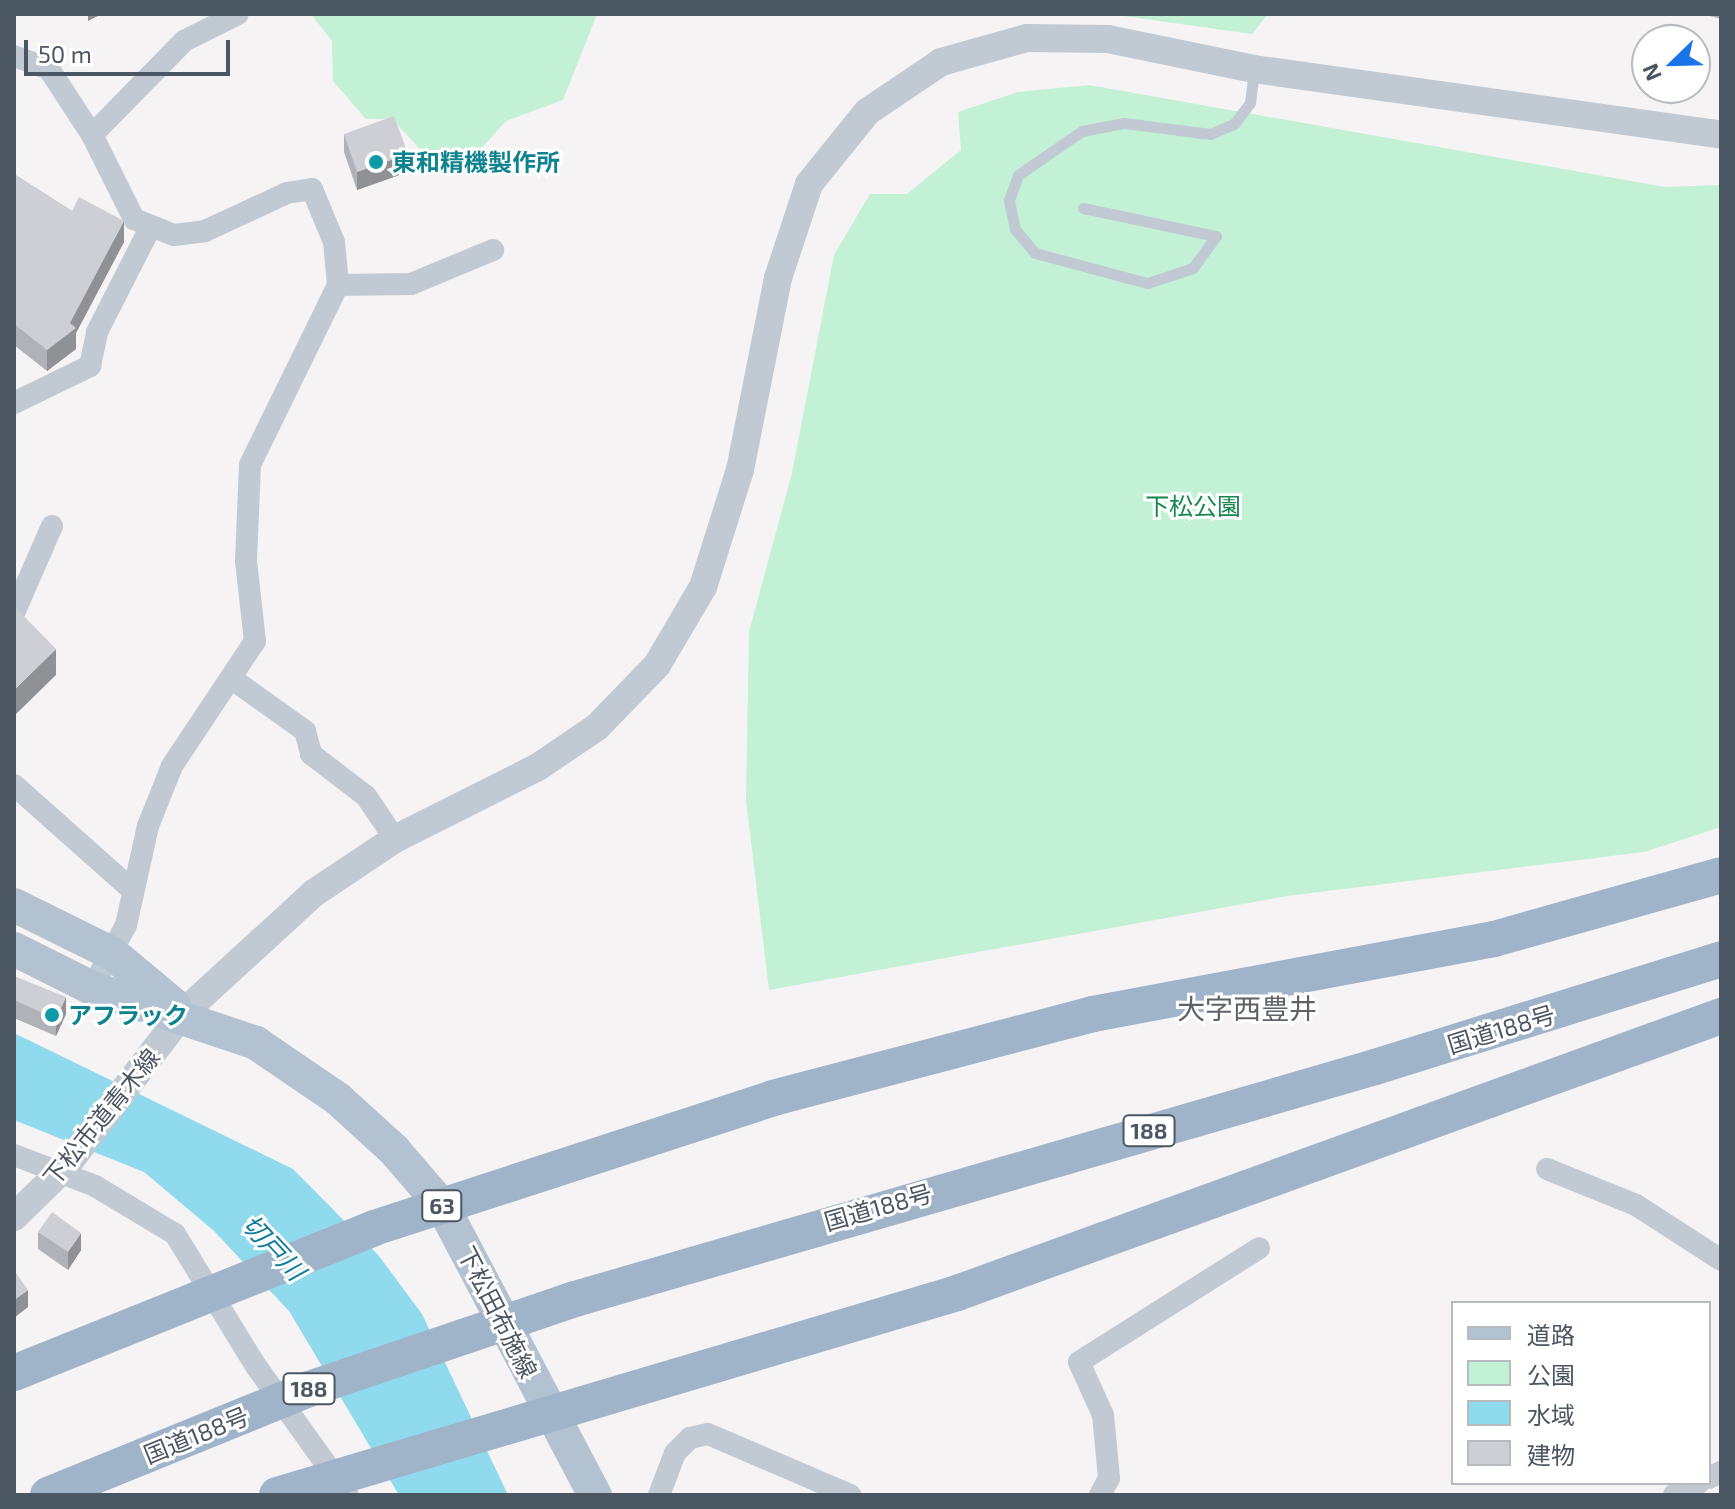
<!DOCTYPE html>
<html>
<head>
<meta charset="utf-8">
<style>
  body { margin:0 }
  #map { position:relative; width:1735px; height:1509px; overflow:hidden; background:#f5f3f3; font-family:"Exo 2","Noto Sans JP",sans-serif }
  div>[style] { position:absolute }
  .green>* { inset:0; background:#c3f1d5 }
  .water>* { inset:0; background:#90daee }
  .service>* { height:11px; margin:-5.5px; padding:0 5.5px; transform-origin:5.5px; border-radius:5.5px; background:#c1cad2 }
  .minor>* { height:22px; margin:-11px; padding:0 11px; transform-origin:11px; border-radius:11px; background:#c1cad2 }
  .tertiary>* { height:28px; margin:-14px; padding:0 14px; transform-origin:14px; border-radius:14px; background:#c1cad2 }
  .primary>* { height:34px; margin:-17px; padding:0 17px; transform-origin:17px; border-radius:17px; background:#b3c2d1 }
  .trunk>* { height:36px; margin:-18px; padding:0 18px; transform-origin:18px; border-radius:18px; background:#9fb4c9 }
  .wall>* { inset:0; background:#b0b2b7 }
  .shaded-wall>* { inset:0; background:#909195 }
  .building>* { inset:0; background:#cdcfd5 }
  .dots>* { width:22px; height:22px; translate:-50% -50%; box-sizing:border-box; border:4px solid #fff; border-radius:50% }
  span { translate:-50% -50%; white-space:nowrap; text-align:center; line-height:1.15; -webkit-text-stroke:6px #fff; paint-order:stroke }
  .shield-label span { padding:2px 6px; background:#fff; border:2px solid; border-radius:6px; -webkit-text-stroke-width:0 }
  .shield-label { font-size:22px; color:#4a5661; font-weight:700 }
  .culture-label { font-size:24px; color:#0d838f; font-weight:700 }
  .left { translate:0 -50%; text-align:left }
  .park-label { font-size:24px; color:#17864f }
  .street-label { font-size:24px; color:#4a5661 }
  .water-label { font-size:26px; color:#0c7c9b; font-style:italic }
  .quarter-label { font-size:28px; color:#5f6368 }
  .frame { position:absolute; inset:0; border:16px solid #4a5661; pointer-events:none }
  .legend { position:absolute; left:1451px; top:1301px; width:260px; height:184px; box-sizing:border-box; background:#fff; border:2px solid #b7bbc0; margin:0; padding:10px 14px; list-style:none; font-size:24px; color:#4a5661 }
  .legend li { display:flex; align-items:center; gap:16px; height:40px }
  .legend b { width:40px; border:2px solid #b7bbc0 }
  .north { position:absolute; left:1631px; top:24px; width:80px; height:80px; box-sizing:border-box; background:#fff; border:2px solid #b7bbc0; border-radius:50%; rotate:247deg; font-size:22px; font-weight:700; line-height:32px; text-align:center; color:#4a5661 }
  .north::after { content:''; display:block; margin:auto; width:28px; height:36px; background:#1a73e8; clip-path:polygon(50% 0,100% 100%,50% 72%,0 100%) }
  .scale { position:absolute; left:24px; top:40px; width:206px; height:36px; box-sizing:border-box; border:4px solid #4a5661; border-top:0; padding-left:10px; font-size:24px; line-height:28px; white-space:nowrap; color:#4a5661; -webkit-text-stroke:6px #fff; paint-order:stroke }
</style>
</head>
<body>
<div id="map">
  <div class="green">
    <div style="clip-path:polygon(311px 14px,597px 14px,563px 100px,506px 121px,476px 154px,439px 169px,392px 119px,366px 119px,333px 81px,332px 41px)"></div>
    <div style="clip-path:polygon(1110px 14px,1268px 14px,1252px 34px)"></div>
    <div style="clip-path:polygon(1089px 85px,1665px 187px,1721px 185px,1721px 827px,1644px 852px,1287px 896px,769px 990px,746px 800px,749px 632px,792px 473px,834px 255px,870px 194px,907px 194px,961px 150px,958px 112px,1018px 92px)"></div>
  </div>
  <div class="water">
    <div style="clip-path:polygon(14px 1033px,293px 1169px,379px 1256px,422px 1314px,508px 1495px,399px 1495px,289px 1311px,214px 1231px,144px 1172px,14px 1120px)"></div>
  </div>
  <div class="service">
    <div style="left:1083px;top:208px;width:136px;rotate:11.9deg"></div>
    <div style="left:1216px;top:236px;width:39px;rotate:126deg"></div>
    <div style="left:1193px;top:268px;width:48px;rotate:161.9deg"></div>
    <div style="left:1147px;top:283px;width:116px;rotate:-165deg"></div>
    <div style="left:1035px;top:253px;width:31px;rotate:-130deg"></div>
    <div style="left:1015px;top:229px;width:30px;rotate:-102deg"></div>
    <div style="left:1009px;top:200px;width:27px;rotate:-70deg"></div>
    <div style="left:1018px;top:175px;width:78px;rotate:-34.5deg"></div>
    <div style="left:1082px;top:131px;width:43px;rotate:-10.8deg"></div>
    <div style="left:1124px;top:123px;width:87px;rotate:7.3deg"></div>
    <div style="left:1210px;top:134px;width:26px;rotate:-23deg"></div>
    <div style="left:1234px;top:124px;width:26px;rotate:-53deg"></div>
    <div style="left:1250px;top:103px;width:32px;rotate:-83deg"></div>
  </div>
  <div class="minor">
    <div style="left:14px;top:56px;width:37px;rotate:20deg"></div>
    <div style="left:49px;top:69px;width:79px;rotate:56.9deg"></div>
    <div style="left:92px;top:135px;width:94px;rotate:63.4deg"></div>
    <div style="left:134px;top:219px;width:43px;rotate:21.8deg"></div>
    <div style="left:174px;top:235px;width:31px;rotate:-7deg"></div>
    <div style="left:205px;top:231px;width:90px;rotate:-24.9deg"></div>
    <div style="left:287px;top:193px;width:25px;rotate:-9deg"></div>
    <div style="left:312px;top:189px;width:57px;rotate:67.5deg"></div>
    <div style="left:334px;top:242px;width:43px;rotate:84.7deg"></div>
    <div style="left:338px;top:285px;width:200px;rotate:116.1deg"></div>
    <div style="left:250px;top:465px;width:96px;rotate:92.4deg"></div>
    <div style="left:246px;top:561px;width:81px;rotate:83.6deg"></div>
    <div style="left:255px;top:641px;width:150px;rotate:123.6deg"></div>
    <div style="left:172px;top:766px;width:65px;rotate:111.8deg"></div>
    <div style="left:148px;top:826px;width:101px;rotate:102.5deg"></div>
    <div style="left:126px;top:925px;width:72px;rotate:118.4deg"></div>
    <div style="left:92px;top:135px;width:132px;rotate:-45.6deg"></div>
    <div style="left:184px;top:41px;width:60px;rotate:-26.6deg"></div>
    <div style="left:338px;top:285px;width:73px;rotate:-0.8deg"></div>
    <div style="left:411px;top:284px;width:89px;rotate:-22.5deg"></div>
    <div style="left:14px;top:403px;width:85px;rotate:-26deg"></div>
    <div style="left:90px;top:366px;width:35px;rotate:-78deg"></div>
    <div style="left:97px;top:332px;width:114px;rotate:-63deg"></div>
    <div style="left:14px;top:613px;width:95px;rotate:-66.4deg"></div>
    <div style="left:235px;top:681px;width:86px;rotate:35.5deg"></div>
    <div style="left:305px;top:731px;width:24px;rotate:75deg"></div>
    <div style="left:311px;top:754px;width:69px;rotate:37.4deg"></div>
    <div style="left:366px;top:796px;width:52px;rotate:56deg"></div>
    <div style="left:14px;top:785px;width:157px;rotate:41.6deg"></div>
    <div style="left:14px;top:1155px;width:87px;rotate:20.9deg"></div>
    <div style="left:95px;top:1186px;width:93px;rotate:31deg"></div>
    <div style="left:175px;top:1234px;width:155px;rotate:58.5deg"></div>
    <div style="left:256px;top:1366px;width:158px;rotate:54.5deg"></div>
    <div style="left:1547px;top:1169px;width:96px;rotate:22deg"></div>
    <div style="left:1636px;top:1205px;width:101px;rotate:32.9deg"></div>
    <div style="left:1709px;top:1478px;width:13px;rotate:-27deg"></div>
    <div style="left:659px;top:1495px;width:45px;rotate:-69.1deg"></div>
    <div style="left:675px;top:1453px;width:21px;rotate:-45deg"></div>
    <div style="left:690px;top:1438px;width:18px;rotate:-13deg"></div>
    <div style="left:708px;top:1434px;width:155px;rotate:23.2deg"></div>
    <div style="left:1100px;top:1495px;width:19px;rotate:-62deg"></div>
    <div style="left:1109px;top:1478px;width:63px;rotate:-95.4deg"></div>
    <div style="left:1103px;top:1415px;width:58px;rotate:-114.4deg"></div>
    <div style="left:1079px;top:1362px;width:213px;rotate:-32.3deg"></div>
    <div style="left:1674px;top:1495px;width:28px;rotate:-26deg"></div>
  </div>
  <div class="tertiary">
    <div style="left:14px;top:1217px;width:73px;rotate:-44.4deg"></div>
    <div style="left:66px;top:1166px;width:193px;rotate:-52.6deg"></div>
    <div style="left:183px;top:1013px;width:178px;rotate:-42.5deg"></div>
    <div style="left:314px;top:893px;width:97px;rotate:-33.7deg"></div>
    <div style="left:395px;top:839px;width:160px;rotate:-26.7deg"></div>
    <div style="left:538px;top:767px;width:71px;rotate:-34.1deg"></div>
    <div style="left:597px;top:727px;width:86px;rotate:-45.9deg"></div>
    <div style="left:657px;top:665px;width:91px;rotate:-59.5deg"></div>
    <div style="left:703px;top:587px;width:123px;rotate:-72.5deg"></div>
    <div style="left:740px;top:470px;width:196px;rotate:-78.8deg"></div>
    <div style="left:778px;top:278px;width:99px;rotate:-71.7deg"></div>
    <div style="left:809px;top:184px;width:92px;rotate:-51.1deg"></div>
    <div style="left:867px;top:112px;width:89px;rotate:-34deg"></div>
    <div style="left:941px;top:62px;width:89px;rotate:-15.6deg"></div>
    <div style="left:1027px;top:38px;width:81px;rotate:0.7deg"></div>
    <div style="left:1108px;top:39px;width:149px;rotate:11.6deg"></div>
    <div style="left:1254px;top:69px;width:472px;rotate:8deg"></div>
  </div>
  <div class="primary">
    <div style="left:14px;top:905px;width:110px;rotate:26.3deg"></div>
    <div style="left:113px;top:954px;width:80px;rotate:39.9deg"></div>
    <div style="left:14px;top:949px;width:87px;rotate:26.6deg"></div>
    <div style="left:92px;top:988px;width:173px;rotate:18.5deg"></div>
    <div style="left:256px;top:1043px;width:99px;rotate:34.3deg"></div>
    <div style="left:338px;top:1099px;width:76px;rotate:42.3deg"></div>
    <div style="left:394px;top:1150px;width:75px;rotate:49.3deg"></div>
    <div style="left:443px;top:1207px;width:326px;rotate:62.2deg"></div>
  </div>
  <div class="trunk">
    <div style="left:14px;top:1373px;width:388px;rotate:-21.9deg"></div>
    <div style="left:374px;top:1228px;width:420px;rotate:-18deg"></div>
    <div style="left:773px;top:1098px;width:331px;rotate:-14.7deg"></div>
    <div style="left:1093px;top:1014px;width:408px;rotate:-10.6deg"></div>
    <div style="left:1494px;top:939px;width:236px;rotate:-15.7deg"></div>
    <div style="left:48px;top:1495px;width:282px;rotate:-22.1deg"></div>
    <div style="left:309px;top:1389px;width:281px;rotate:-18.7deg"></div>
    <div style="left:575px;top:1299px;width:833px;rotate:-16.17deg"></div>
    <div style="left:1375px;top:1067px;width:362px;rotate:-17.3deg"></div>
    <div style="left:277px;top:1495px;width:709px;rotate:-16.54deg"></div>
    <div style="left:957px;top:1293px;width:813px;rotate:-19.93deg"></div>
  </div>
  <div class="wall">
    <div style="clip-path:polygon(1702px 14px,1721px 14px,1721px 19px)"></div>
    <div style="clip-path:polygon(344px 134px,408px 172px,357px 190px,344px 152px)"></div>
    <div style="clip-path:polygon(14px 174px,72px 211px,124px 242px,76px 333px,76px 349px,47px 371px,14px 345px)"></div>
    <div style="clip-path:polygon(14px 976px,66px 1014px,56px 1036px,14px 1018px)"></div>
    <div style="clip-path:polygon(38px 1232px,81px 1250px,68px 1270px,38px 1249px)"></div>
  </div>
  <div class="shaded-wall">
    <div style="clip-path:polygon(88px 14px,102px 14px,88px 21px)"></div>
    <div style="clip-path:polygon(408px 154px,408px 172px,357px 190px,357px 172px)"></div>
    <div style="clip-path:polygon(124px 221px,124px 242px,76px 333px,76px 349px,47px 371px,47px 350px,70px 323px)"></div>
    <div style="clip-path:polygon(56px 649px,56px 675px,14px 716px,14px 690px)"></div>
    <div style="clip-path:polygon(66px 997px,66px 1014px,56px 1036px,56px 1019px)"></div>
    <div style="clip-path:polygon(81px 1233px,81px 1250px,68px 1270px,68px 1252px)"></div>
    <div style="clip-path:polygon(28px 1290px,28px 1307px,14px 1318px,14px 1300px)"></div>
  </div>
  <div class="building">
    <div style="clip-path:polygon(394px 116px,408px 154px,357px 172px,344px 134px)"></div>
    <div style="clip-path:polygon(14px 174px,72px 211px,79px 197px,124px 221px,70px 323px,76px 328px,47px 350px,14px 324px)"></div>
    <div style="clip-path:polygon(16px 608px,56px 649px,14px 690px,14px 609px)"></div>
    <div style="clip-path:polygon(14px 976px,66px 997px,56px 1019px,14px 1000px)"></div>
    <div style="clip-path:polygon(52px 1212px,81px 1233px,68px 1252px,38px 1232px)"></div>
    <div style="clip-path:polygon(16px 1273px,28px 1290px,14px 1300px,14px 1274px)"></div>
  </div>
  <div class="dots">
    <div style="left:376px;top:162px;background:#0f9aa8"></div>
    <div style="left:52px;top:1015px;background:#0f9aa8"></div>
  </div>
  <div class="shield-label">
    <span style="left:1149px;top:1131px">188</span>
    <span style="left:442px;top:1206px">63</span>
    <span style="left:309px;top:1389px">188</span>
  </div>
  <div class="culture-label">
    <span class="left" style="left:392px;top:162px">東和精機製作所</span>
    <span class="left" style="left:68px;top:1015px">アフラック</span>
  </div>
  <div class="park-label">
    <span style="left:1193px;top:506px">下松公園</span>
  </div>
  <div class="street-label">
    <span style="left:1501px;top:1029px;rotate:-17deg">国道188号</span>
    <span style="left:101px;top:1117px;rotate:-51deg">下松市道青木線</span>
    <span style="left:878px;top:1207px;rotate:-16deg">国道188号</span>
    <span style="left:498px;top:1312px;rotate:63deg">下松田布施線</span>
    <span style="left:196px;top:1435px;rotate:-22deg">国道188号</span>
  </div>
  <div class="water-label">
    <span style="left:274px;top:1247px;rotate:47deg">切戸川</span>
  </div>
  <div class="quarter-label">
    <span style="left:1247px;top:1008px">大字西豊井</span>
  </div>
  <div class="frame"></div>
  <ul class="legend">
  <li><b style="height:10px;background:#b3c2d1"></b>道路</li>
  <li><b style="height:22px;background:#c3f1d5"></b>公園</li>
  <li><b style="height:22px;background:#90daee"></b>水域</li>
  <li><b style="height:22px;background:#cdcfd5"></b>建物</li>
  </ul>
  <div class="north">N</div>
  <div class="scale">50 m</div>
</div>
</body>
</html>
